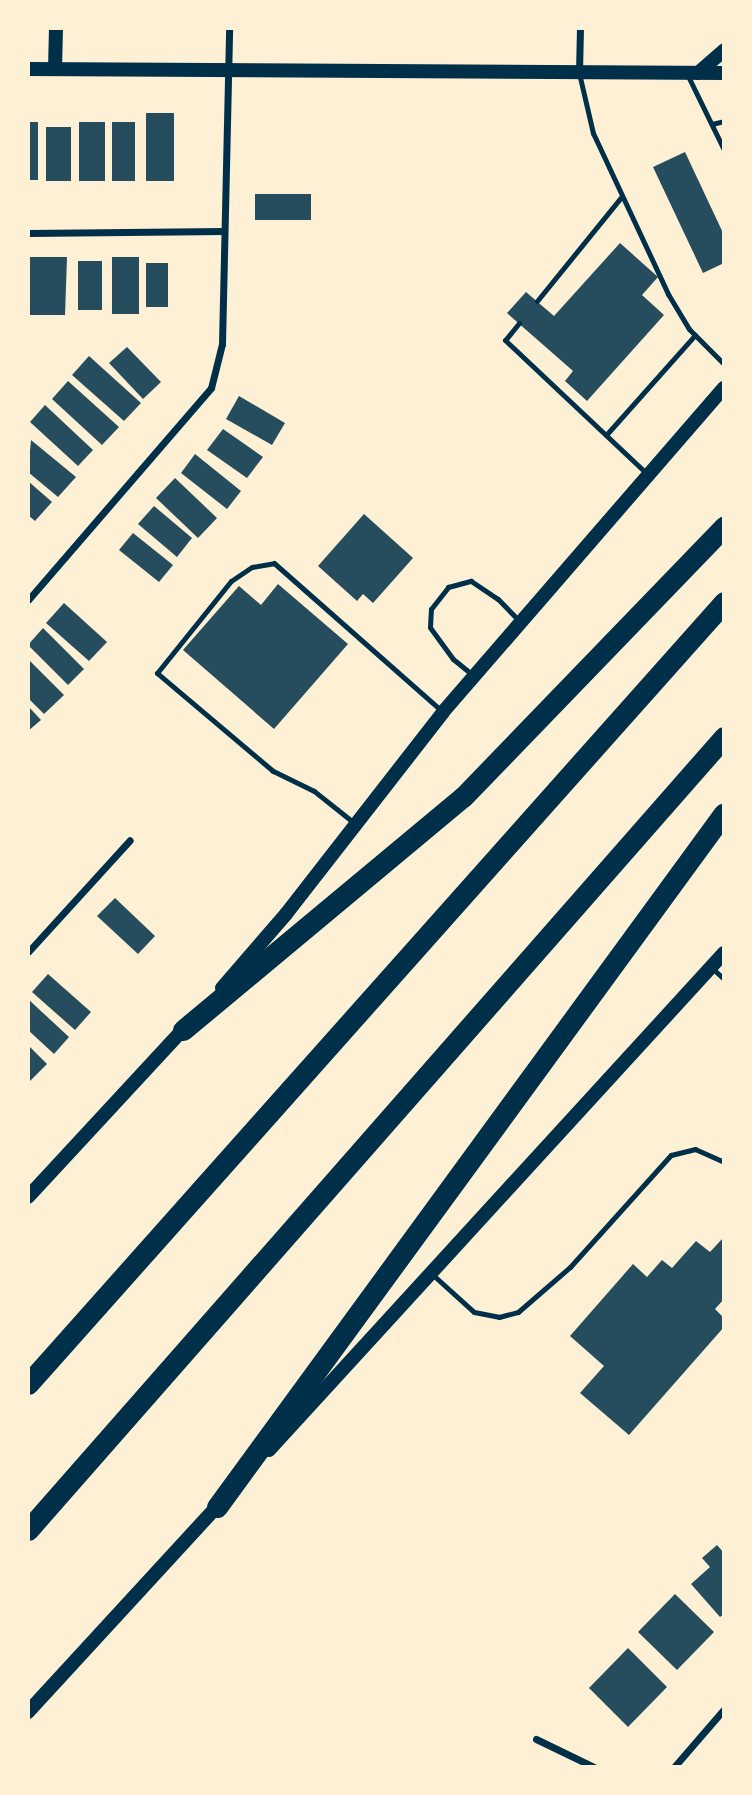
<!DOCTYPE html>
<html>
<head>
<meta charset="utf-8">
<style>
  body { margin:0 }
  #map { position:relative; width:752px; height:1795px; overflow:hidden; background:#fdf0d5; font-family:"Source Sans 3",sans-serif }
  div>[style] { position:absolute }
  .building>* { inset:0; background:#264d5e }
  .service>* { height:5px; margin:-2.5px; padding:0 2.5px; transform-origin:2.5px; border-radius:2.5px; background:#003049 }
  .minor>* { height:7px; margin:-3.5px; padding:0 3.5px; transform-origin:3.5px; border-radius:3.5px; background:#003049 }
  .secondary>* { height:14px; margin:-7px; padding:0 7px; transform-origin:7px; border-radius:7px; background:#003049 }
  .motorway>* { height:21px; margin:-10.5px; padding:0 10.5px; transform-origin:10.5px; border-radius:10.5px; background:#003049 }
  span { translate:-50% -50%; white-space:nowrap; text-align:center; line-height:1.15; -webkit-text-stroke:6px #fdf0d5; paint-order:stroke }
  .frame { position:absolute; inset:0; border:30px solid #fdf0d5; pointer-events:none }
</style>
</head>
<body>
<div id="map">
  <div class="building">
    <div style="clip-path:polygon(146px 113px,174px 113px,174px 181px,146px 181px)"></div>
    <div style="clip-path:polygon(28px 122px,38px 122px,38px 180px,28px 180px)"></div>
    <div style="clip-path:polygon(79px 122px,105px 122px,105px 181px,79px 181px)"></div>
    <div style="clip-path:polygon(112px 122px,135px 122px,135px 181px,112px 181px)"></div>
    <div style="clip-path:polygon(46px 127px,71px 127px,71px 181px,46px 181px)"></div>
    <div style="clip-path:polygon(685px 152px,724px 235px,724px 263px,703px 273px,653px 167px)"></div>
    <div style="clip-path:polygon(255px 194px,311px 194px,311px 220px,255px 220px)"></div>
    <div style="clip-path:polygon(620px 243px,658px 277px,642px 295px,664px 315px,587px 401px,565px 381px,573px 371px,507px 313px,526px 292px,554px 316px)"></div>
    <div style="clip-path:polygon(28px 257px,67px 257px,65px 315px,28px 315px)"></div>
    <div style="clip-path:polygon(112px 257px,139px 257px,139px 314px,112px 314px)"></div>
    <div style="clip-path:polygon(78px 261px,102px 261px,102px 310px,78px 310px)"></div>
    <div style="clip-path:polygon(146px 263px,168px 263px,168px 307px,146px 307px)"></div>
    <div style="clip-path:polygon(127px 347px,161px 382px,143px 399px,109px 363px)"></div>
    <div style="clip-path:polygon(89px 356px,141px 403px,124px 421px,72px 375px)"></div>
    <div style="clip-path:polygon(68px 381px,119px 427px,102px 445px,52px 399px)"></div>
    <div style="clip-path:polygon(239px 396px,285px 423px,272px 445px,226px 419px)"></div>
    <div style="clip-path:polygon(45px 405px,93px 450px,78px 466px,30px 422px)"></div>
    <div style="clip-path:polygon(223px 429px,263px 457px,247px 478px,207px 450px)"></div>
    <div style="clip-path:polygon(31px 440px,76px 477px,58px 497px,28px 472px)"></div>
    <div style="clip-path:polygon(195px 454px,241px 491px,227px 509px,181px 473px)"></div>
    <div style="clip-path:polygon(175px 478px,217px 518px,198px 538px,156px 498px)"></div>
    <div style="clip-path:polygon(28px 481px,52px 502px,35px 521px,28px 515px)"></div>
    <div style="clip-path:polygon(154px 506px,192px 538px,177px 557px,138px 524px)"></div>
    <div style="clip-path:polygon(364px 514px,413px 558px,373px 603px,363px 594px,357px 601px,318px 566px)"></div>
    <div style="clip-path:polygon(133px 533px,173px 565px,159px 582px,119px 550px)"></div>
    <div style="clip-path:polygon(278px 584px,348px 644px,274px 729px,183px 650px,239px 586px,261px 605px)"></div>
    <div style="clip-path:polygon(64px 603px,107px 642px,89px 661px,46px 623px)"></div>
    <div style="clip-path:polygon(43px 628px,84px 669px,68px 685px,28px 645px)"></div>
    <div style="clip-path:polygon(28px 659px,64px 695px,44px 714px,28px 698px)"></div>
    <div style="clip-path:polygon(28px 706px,41px 720px,28px 731px)"></div>
    <div style="clip-path:polygon(115px 898px,155px 936px,138px 954px,97px 916px)"></div>
    <div style="clip-path:polygon(48px 974px,91px 1012px,75px 1030px,32px 992px)"></div>
    <div style="clip-path:polygon(28px 999px,69px 1037px,54px 1054px,28px 1030px)"></div>
    <div style="clip-path:polygon(28px 1045px,47px 1064px,28px 1083px)"></div>
    <div style="clip-path:polygon(723px 1238px,724px 1299px,715px 1309px,724px 1318px,724px 1327px,629px 1435px,580px 1393px,604px 1366px,570px 1336px,633px 1264px,647px 1277px,662px 1260px,672px 1268px,696px 1241px,710px 1252px)"></div>
    <div style="clip-path:polygon(717px 1545px,724px 1553px,724px 1614px,720px 1617px,691px 1584px,710px 1567px,702px 1558px)"></div>
    <div style="clip-path:polygon(675px 1594px,714px 1632px,677px 1670px,638px 1632px)"></div>
    <div style="clip-path:polygon(628px 1648px,667px 1687px,628px 1727px,589px 1688px)"></div>
  </div>
  <div class="service">
    <div style="left:579px;top:73px;width:62px;rotate:76.9deg"></div>
    <div style="left:593px;top:133px;width:178px;rotate:65deg"></div>
    <div style="left:668px;top:294px;width:41px;rotate:59deg"></div>
    <div style="left:689px;top:329px;width:49px;rotate:45deg"></div>
    <div style="left:687px;top:74px;width:85px;rotate:64deg"></div>
    <div style="left:712px;top:124px;width:12px;rotate:-14deg"></div>
    <div style="left:537px;top:301px;width:135px;rotate:-51deg"></div>
    <div style="left:519px;top:323px;width:22px;rotate:129deg"></div>
    <div style="left:505px;top:340px;width:195px;rotate:43.3deg"></div>
    <div style="left:606px;top:435px;width:134px;rotate:-48.3deg"></div>
    <div style="left:474px;top:676px;width:27px;rotate:-141deg"></div>
    <div style="left:453px;top:659px;width:39px;rotate:-126deg"></div>
    <div style="left:430px;top:627px;width:18px;rotate:-87deg"></div>
    <div style="left:431px;top:609px;width:28px;rotate:-52deg"></div>
    <div style="left:448px;top:587px;width:24px;rotate:-15deg"></div>
    <div style="left:471px;top:581px;width:32px;rotate:34deg"></div>
    <div style="left:498px;top:599px;width:30px;rotate:46deg"></div>
    <div style="left:353px;top:822px;width:50px;rotate:-141.5deg"></div>
    <div style="left:314px;top:791px;width:46px;rotate:-154deg"></div>
    <div style="left:273px;top:771px;width:152px;rotate:-139.8deg"></div>
    <div style="left:157px;top:673px;width:118px;rotate:-51.2deg"></div>
    <div style="left:231px;top:581px;width:25px;rotate:-34deg"></div>
    <div style="left:252px;top:567px;width:22px;rotate:-10deg"></div>
    <div style="left:274px;top:563px;width:225px;rotate:41.4deg"></div>
    <div style="left:713px;top:969px;width:15px;rotate:42deg"></div>
    <div style="left:433px;top:1275px;width:55px;rotate:42.1deg"></div>
    <div style="left:474px;top:1312px;width:25px;rotate:11deg"></div>
    <div style="left:499px;top:1317px;width:20px;rotate:-15deg"></div>
    <div style="left:518px;top:1312px;width:69px;rotate:-40.9deg"></div>
    <div style="left:570px;top:1267px;width:151px;rotate:-48deg"></div>
    <div style="left:671px;top:1155px;width:25px;rotate:-14deg"></div>
    <div style="left:695px;top:1149px;width:32px;rotate:24deg"></div>
  </div>
  <div class="minor">
    <div style="left:579px;top:72px;width:44px;rotate:-88.7deg"></div>
    <div style="left:28px;top:233px;width:196px;rotate:-0.6deg"></div>
    <div style="left:28px;top:600px;width:280px;rotate:-49.2deg"></div>
    <div style="left:211px;top:388px;width:45px;rotate:-76deg"></div>
    <div style="left:222px;top:344px;width:316px;rotate:-88.7deg"></div>
    <div style="left:28px;top:952px;width:151px;rotate:-47.7deg"></div>
    <div style="left:536px;top:1739px;width:64px;rotate:25.8deg"></div>
    <div style="left:674px;top:1767px;width:77px;rotate:-49.2deg"></div>
  </div>
  <div class="secondary">
    <div style="left:28px;top:69px;width:696px;rotate:0.33deg"></div>
    <div style="left:55px;top:69px;width:41px;rotate:-88.6deg"></div>
    <div style="left:698px;top:73px;width:35px;rotate:-41deg"></div>
    <div style="left:222px;top:988px;width:98px;rotate:-49.1deg"></div>
    <div style="left:286px;top:914px;width:256px;rotate:-52.1deg"></div>
    <div style="left:443px;top:712px;width:429px;rotate:-49.1deg"></div>
    <div style="left:28px;top:1197px;width:237px;rotate:-47.2deg"></div>
    <div style="left:269px;top:1450px;width:674px;rotate:-47.53deg"></div>
    <div style="left:28px;top:1712px;width:287px;rotate:-47.4deg"></div>
  </div>
  <div class="motorway">
    <div style="left:183px;top:1030px;width:364px;rotate:-39.8deg"></div>
    <div style="left:463px;top:797px;width:376px;rotate:-46deg"></div>
    <div style="left:28px;top:1384px;width:1047px;rotate:-48.33deg"></div>
    <div style="left:217px;top:1507px;width:859px;rotate:-53.85deg"></div>
    <div style="left:28px;top:1530px;width:1055px;rotate:-48.73deg"></div>
  </div>
  <div class="frame"></div>
</div>
</body>
</html>
